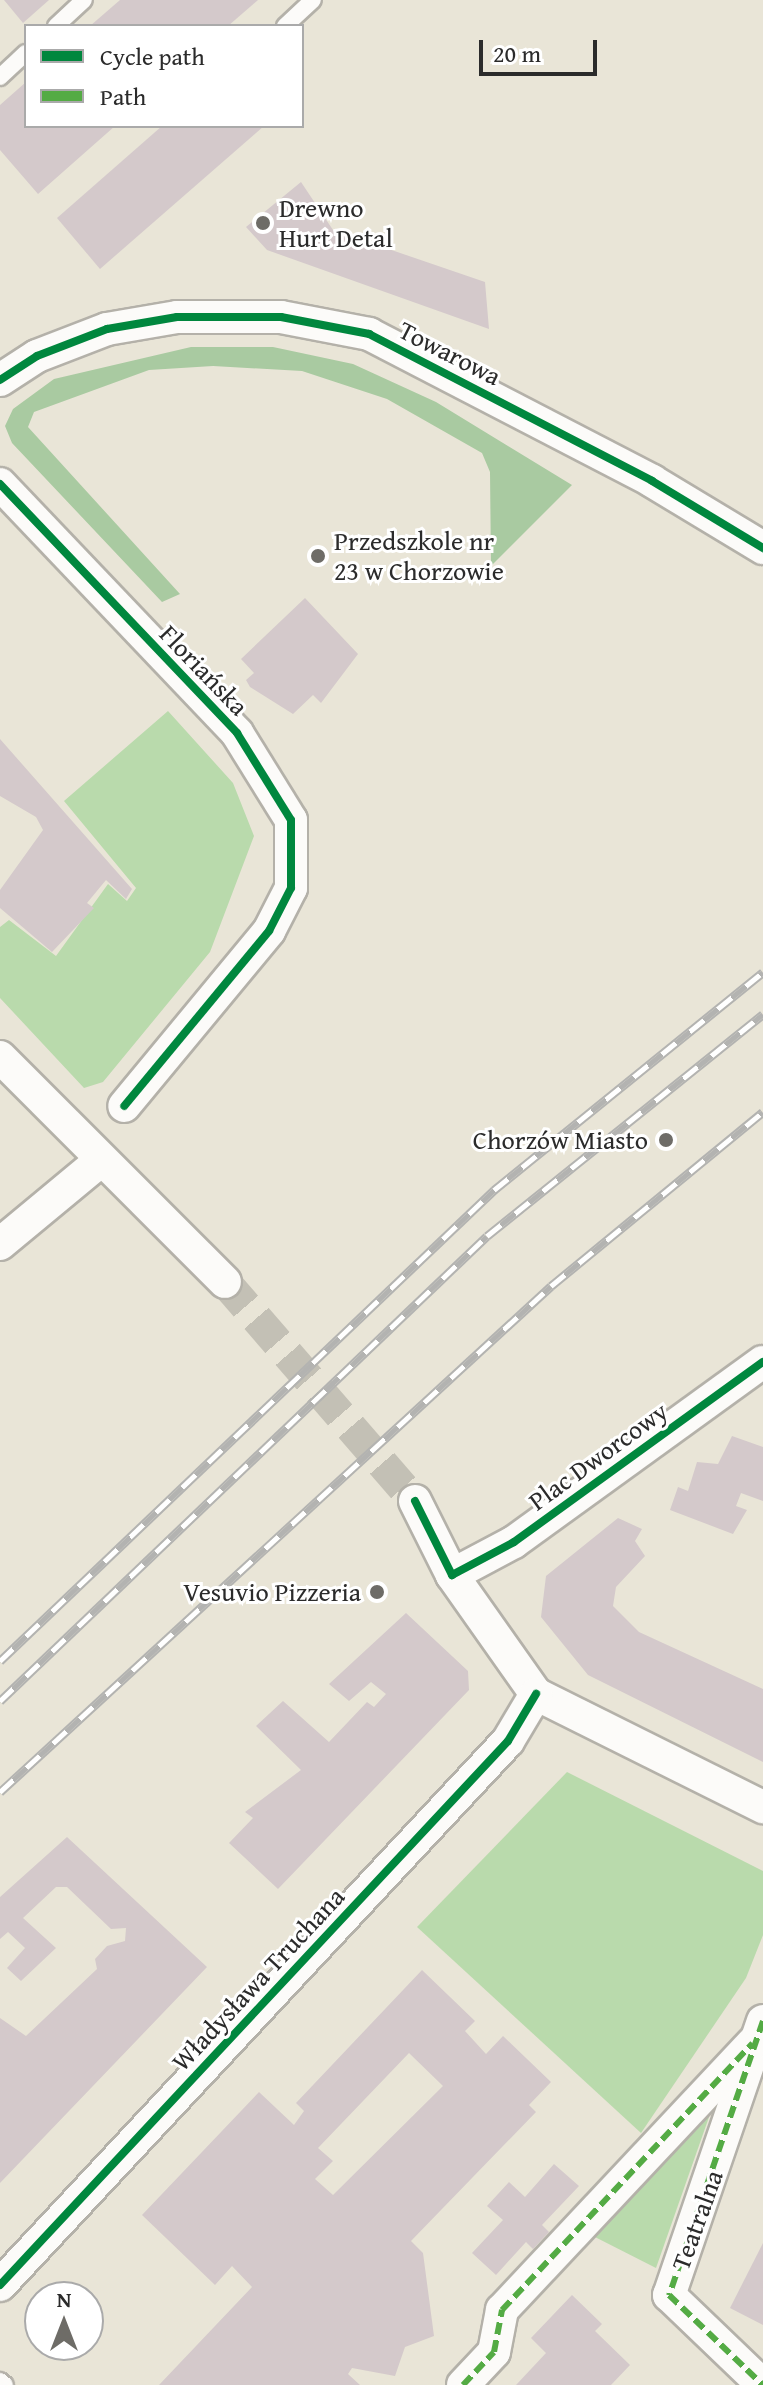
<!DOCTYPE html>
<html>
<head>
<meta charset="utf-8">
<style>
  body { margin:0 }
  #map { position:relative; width:763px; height:2385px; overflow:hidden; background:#e9e5d7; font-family:"Gentium Book Plus",serif }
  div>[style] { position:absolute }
  .green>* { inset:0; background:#b9daac }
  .forest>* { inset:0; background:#a9caa1 }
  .building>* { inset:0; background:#d4c9cb }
  .street-tunnel>* { height:32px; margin-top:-16px; transform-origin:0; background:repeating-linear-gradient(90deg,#c3c0b5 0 32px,transparent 0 48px) }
  .roads { filter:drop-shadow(2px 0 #b4b1a9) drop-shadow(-2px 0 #b4b1a9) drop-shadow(0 2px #b4b1a9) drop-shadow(0 -2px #b4b1a9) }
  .lane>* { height:16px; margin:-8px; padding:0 8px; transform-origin:8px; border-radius:8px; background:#fcfbf9 }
  .street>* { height:32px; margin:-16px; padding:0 16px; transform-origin:16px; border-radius:16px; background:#fcfbf9 }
  .rail>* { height:9px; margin-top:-4.5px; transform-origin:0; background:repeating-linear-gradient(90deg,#fff 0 18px,#b3b3b1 0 36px); box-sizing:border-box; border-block:2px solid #b3b3b1 }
  .quiet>* { height:6px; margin-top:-3px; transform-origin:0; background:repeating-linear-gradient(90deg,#54ab44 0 12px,transparent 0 18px) }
  .cycleway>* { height:8px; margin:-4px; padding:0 4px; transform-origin:4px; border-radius:4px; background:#00873e }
  .dots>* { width:22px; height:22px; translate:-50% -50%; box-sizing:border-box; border:4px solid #fff; border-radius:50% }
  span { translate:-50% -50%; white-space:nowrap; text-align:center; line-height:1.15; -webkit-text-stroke:6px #fff; paint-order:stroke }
  .poi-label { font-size:26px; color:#2b2b2b }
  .left { translate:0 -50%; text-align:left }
  .right { translate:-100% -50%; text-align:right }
  .street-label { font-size:26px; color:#2b2b2b }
  .legend { position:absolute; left:24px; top:24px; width:280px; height:104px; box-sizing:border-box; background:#fff; border:2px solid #aaa; margin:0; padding:10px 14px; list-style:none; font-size:24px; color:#2b2b2b }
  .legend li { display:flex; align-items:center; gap:16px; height:40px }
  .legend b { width:40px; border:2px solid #aaa }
  .north { position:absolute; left:24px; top:2281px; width:80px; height:80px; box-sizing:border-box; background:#fff; border:2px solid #aaa; border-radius:50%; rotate:0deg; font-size:22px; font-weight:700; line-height:32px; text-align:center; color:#2b2b2b }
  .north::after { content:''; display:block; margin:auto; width:28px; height:36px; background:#6e6c67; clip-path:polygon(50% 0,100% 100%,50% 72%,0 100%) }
  .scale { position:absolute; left:479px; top:40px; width:118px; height:36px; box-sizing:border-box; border:4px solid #2b2b2b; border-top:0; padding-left:10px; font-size:24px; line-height:28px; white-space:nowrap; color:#2b2b2b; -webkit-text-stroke:6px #fff; paint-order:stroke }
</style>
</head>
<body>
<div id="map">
  <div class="green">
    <div style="clip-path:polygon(168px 711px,233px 783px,254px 836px,210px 952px,103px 1082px,84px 1088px,0 998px,0 927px,9px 920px,56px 956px,108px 884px,127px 901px,136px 888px,64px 801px)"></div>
    <div style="clip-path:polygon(567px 1772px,763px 1871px,763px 1935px,746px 1978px,641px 2133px,417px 1927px)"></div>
    <div style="clip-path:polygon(703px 2113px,709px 2117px,656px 2268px,591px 2235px)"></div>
  </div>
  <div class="forest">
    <div style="clip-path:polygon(191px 347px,273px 347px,353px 364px,436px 402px,572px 485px,491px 566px,490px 472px,482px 453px,387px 399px,302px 371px,213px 366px,149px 370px,34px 412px,28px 427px,180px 594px,162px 602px,12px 443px,5px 426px,13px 409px,54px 379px)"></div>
  </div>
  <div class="building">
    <div style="clip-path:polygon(4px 0,49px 0,23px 23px)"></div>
    <div style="clip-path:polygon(120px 0,258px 0,228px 26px,90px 26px)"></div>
    <div style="clip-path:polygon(26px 82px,26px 126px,115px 126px,38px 194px,0 150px,0 105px)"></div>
    <div style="clip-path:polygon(162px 126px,264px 126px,100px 269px,57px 218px)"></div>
    <div style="clip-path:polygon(301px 182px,333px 230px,485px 282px,489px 329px,267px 250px,246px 227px)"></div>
    <div style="clip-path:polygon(305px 598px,358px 654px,321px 703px,313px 695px,293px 714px,250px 687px,246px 680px,254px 673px,241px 659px)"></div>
    <div style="clip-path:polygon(0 739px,132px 889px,126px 899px,106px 880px,87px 903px,94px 908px,52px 952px,0 908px,0 890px,43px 830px,36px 817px,0 796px)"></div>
    <div style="clip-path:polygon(732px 1436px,763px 1447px,763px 1501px,741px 1493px,736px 1506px,747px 1510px,733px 1534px,670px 1510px,678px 1487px,688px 1491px,697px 1462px,718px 1464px)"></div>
    <div style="clip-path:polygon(618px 1518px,642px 1529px,635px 1541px,645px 1556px,616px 1587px,613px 1606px,639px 1632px,763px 1689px,763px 1762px,588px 1675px,541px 1617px,546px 1576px)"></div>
    <div style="clip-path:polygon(406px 1613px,468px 1671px,469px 1690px,278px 1889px,229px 1843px,253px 1818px,245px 1812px,301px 1770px,256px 1726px,283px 1701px,329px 1742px,367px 1702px,374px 1707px,386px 1694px,371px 1682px,349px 1701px,329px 1684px)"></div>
    <div style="clip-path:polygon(67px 1837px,207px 1967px,0 2183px,0 2018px,26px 2036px,97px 1969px,95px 1959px,107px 1946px,125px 1941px,126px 1928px,111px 1929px,67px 1887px,56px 1887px,23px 1918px,56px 1948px,21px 1981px,7px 1968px,25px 1948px,8px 1932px,0 1939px,0 1897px)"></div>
    <div style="clip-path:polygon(evenodd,422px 1970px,475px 2021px,465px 2031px,486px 2054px,503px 2036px,551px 2082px,529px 2105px,536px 2112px,411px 2241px,423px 2253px,434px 2336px,405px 2347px,395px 2376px,352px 2368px,348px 2374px,360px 2385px,159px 2385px,252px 2287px,232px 2266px,215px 2285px,142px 2215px,259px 2092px,294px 2125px,304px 2111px,296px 2103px,422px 1970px,409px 2053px,443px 2086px,333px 2195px,315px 2179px,333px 2161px,318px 2148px,409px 2053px)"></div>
    <div style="clip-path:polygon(554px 2164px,579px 2186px,542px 2225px,549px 2232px,533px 2249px,526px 2242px,496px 2275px,472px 2253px,503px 2220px,487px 2206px,509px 2182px,525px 2197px)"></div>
    <div style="clip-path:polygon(763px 2243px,763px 2325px,730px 2308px)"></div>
    <div style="clip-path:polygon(572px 2295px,602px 2324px,595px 2331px,630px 2365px,611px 2385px,516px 2385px,546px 2353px,531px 2338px)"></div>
  </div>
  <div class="street-tunnel">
    <div style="left:225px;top:1282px;width:290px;rotate:49.1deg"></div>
  </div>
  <div class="roads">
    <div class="lane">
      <div style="left:56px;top:26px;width:38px;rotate:-43deg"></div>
      <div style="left:285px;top:26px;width:38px;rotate:-43deg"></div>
      <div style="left:0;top:77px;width:35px;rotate:-43deg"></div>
      <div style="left:0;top:2381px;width:6px;rotate:39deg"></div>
    </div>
    <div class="street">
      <div style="left:0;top:380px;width:44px;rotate:-33deg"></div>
      <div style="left:37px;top:356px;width:75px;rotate:-21.1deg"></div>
      <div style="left:107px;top:329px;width:71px;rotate:-9.7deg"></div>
      <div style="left:177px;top:317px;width:104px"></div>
      <div style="left:281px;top:317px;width:90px;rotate:10.9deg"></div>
      <div style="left:369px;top:334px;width:319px;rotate:27.4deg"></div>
      <div style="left:652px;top:481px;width:130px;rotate:31.1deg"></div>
      <div style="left:0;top:484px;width:344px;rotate:46.4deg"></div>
      <div style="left:237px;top:733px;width:102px;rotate:58.2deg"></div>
      <div style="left:291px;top:820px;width:68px;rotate:90deg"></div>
      <div style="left:291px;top:888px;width:48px;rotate:117.1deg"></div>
      <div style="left:269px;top:931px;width:227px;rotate:129.6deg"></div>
      <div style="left:0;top:1057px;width:318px;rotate:45deg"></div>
      <div style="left:0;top:1244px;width:131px;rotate:-39.7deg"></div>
      <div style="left:415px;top:1501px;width:83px;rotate:63.4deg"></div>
      <div style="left:452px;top:1575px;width:146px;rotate:54.8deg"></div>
      <div style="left:536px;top:1694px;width:254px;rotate:26.5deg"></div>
      <div style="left:452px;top:1575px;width:70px;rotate:-28deg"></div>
      <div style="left:514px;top:1542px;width:307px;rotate:-35.9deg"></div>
      <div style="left:763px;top:2021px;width:290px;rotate:108.9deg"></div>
      <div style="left:669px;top:2295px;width:130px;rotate:43.8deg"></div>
      <div style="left:0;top:2285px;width:744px;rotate:-46.96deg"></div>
      <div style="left:508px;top:1741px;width:55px;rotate:-59.2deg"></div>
      <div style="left:463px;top:2385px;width:45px;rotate:-46.8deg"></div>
      <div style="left:494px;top:2352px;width:43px;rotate:-79.2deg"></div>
      <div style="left:502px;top:2310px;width:366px;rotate:-46.8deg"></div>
    </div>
  </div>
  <div class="rail">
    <div style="left:0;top:1661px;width:683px;rotate:-43.63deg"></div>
    <div style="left:494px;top:1190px;width:346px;rotate:-39deg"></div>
    <div style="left:0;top:1701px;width:673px;rotate:-43.68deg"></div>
    <div style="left:487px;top:1236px;width:354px;rotate:-38.8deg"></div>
    <div style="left:0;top:1792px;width:748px;rotate:-42.56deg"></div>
    <div style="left:551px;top:1286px;width:274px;rotate:-39.4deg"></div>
  </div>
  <div class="quiet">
    <div style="left:763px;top:2021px;width:290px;rotate:108.9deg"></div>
    <div style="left:669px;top:2295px;width:130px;rotate:43.8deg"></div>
    <div style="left:463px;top:2385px;width:45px;rotate:-46.8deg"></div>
    <div style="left:494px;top:2352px;width:43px;rotate:-79.2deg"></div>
    <div style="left:502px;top:2310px;width:366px;rotate:-46.8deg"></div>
  </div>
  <div class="cycleway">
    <div style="left:0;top:380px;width:44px;rotate:-33deg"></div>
    <div style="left:37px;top:356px;width:75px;rotate:-21.1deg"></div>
    <div style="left:107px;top:329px;width:71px;rotate:-9.7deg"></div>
    <div style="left:177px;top:317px;width:104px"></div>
    <div style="left:281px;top:317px;width:90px;rotate:10.9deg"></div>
    <div style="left:369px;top:334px;width:319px;rotate:27.4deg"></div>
    <div style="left:652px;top:481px;width:130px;rotate:31.1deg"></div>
    <div style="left:0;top:484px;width:344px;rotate:46.4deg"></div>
    <div style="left:237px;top:733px;width:102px;rotate:58.2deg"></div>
    <div style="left:291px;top:820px;width:68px;rotate:90deg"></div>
    <div style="left:291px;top:888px;width:48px;rotate:117.1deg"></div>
    <div style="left:269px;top:931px;width:227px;rotate:129.6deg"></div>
    <div style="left:415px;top:1501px;width:83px;rotate:63.4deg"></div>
    <div style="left:452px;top:1575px;width:70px;rotate:-28deg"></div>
    <div style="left:514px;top:1542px;width:307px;rotate:-35.9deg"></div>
    <div style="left:0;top:2285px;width:744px;rotate:-46.96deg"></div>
    <div style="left:508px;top:1741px;width:55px;rotate:-59.2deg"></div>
  </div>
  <div class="dots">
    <div style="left:263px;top:223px;background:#6e6c67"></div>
    <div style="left:318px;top:556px;background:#6e6c67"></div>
    <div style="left:666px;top:1140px;background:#6e6c67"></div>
    <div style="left:377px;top:1592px;background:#6e6c67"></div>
  </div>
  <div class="poi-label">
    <span class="left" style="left:279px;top:223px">Drewno<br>Hurt Detal</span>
    <span class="left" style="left:334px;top:556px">Przedszkole nr<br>23 w Chorzowie</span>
    <span class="right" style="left:648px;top:1140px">Chorzów Miasto</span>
    <span class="right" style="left:361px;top:1592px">Vesuvio Pizzeria</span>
  </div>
  <div class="street-label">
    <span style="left:450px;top:353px;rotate:27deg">Towarowa</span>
    <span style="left:204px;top:670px;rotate:46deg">Floriańska</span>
    <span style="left:598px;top:1456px;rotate:-36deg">Plac Dworcowy</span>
    <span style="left:258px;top:1979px;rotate:-47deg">Władysława Truchana</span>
    <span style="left:697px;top:2220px;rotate:-70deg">Teatralna</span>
  </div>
  <ul class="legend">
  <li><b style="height:10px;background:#00873e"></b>Cycle path</li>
  <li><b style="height:10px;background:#54ab44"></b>Path</li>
  </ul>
  <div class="north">N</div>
  <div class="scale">20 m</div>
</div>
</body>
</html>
